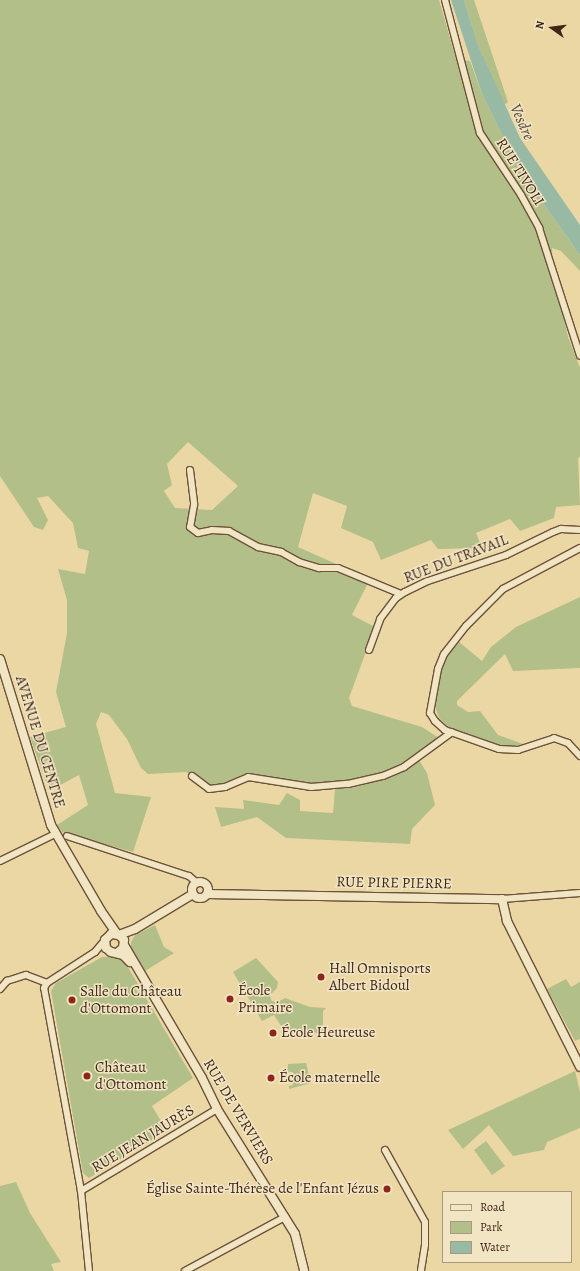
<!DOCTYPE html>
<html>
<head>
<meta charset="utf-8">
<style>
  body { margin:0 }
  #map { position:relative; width:580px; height:1271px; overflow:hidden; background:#ebd7a4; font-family:Alegreya,serif }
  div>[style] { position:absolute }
  .green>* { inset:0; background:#b3bf89 }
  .water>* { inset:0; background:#98baa5 }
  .roads { filter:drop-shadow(1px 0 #6c523b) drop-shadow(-1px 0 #6c523b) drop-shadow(0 1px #6c523b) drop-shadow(0 -1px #6c523b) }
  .street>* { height:6px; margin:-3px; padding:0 3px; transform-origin:3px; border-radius:3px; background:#f2e5c4 }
  .secondary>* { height:8px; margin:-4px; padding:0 4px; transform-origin:4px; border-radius:4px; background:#f2e5c4 }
  .secondary>.ring { margin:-4px; padding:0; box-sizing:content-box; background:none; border:8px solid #f2e5c4; border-radius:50% }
  .dots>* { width:11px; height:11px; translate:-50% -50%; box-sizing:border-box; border:2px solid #f2e5c4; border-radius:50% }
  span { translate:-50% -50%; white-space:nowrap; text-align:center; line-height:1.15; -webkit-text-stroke:3px #f2e5c4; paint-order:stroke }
  .street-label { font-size:15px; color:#412618 }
  .poi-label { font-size:15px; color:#412618 }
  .left { translate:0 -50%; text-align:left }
  .right { translate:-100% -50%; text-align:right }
  .water-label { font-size:16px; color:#574b3b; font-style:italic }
  .legend { position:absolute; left:442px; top:1191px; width:130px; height:72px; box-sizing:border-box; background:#f2e5c4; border:1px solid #ab997f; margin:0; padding:5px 7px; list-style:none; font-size:12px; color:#412618 }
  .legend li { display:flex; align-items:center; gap:8px; height:20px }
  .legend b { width:20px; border:1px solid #ab997f }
  .north { position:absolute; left:532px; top:8px; width:40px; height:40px; -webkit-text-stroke:3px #f2e5c4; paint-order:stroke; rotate:284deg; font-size:11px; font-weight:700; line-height:16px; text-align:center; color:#412618 }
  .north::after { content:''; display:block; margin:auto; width:14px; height:18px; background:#412618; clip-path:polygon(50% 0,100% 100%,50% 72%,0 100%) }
</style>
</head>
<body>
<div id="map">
  <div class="green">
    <div style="clip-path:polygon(evenodd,0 0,439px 0,456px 59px,470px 61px,482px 94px,520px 171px,580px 255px,580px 271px,561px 251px,552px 248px,553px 272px,568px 337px,580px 368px,580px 457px,578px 458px,580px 505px,556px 507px,554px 518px,520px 531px,510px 519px,476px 533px,482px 548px,438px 549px,431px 540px,381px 560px,373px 542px,341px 528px,347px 506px,313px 493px,298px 547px,370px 579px,352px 615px,375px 627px,349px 698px,352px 706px,422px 727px,439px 738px,425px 750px,393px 768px,377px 775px,338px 784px,292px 784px,261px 776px,244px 776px,212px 787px,186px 772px,148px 774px,141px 768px,127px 739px,109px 715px,101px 712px,96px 724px,115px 793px,151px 797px,133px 852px,62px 832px,57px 825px,88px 805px,79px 775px,49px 791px,30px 737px,66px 727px,56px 692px,67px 633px,67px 600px,58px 569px,85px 574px,89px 551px,78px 548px,73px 523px,48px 496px,37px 498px,48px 520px,43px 530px,34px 527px,0 476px,0 0,188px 442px,238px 486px,212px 510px,175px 508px,164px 491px,172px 485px,167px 464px,188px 442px)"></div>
    <div style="clip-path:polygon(464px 0,474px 0,508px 102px,504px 105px,478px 45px)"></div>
    <div style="clip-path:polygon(580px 597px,580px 668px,513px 671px,505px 654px,457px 701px,457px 705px,468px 712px,480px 711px,498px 735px,523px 744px,507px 748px,450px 728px,439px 718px,434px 704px,436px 686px,446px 658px,458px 641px,482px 661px,491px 647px,516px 627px)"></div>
    <div style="clip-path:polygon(419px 760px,427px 773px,435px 805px,412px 829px,410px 844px,286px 838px,257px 817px,221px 827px,215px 807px,244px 809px,243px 800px,279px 805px,287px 793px,300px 800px,300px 811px,333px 813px,335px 789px,356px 787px,389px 776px)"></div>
    <div style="clip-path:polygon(155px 925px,164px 947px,174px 953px,145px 971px,131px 948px,131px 942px,135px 935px)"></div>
    <div style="clip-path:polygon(102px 957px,122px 957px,193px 1078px,152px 1106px,167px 1131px,89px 1178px,83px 1173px,51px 991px,56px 983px)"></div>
    <div style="clip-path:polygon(256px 958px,278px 982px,277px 988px,270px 995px,271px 1000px,276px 1003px,285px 998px,310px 1007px,326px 1008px,323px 1011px,323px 1033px,285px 1032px,274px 1015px,262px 1021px,233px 972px)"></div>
    <div style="clip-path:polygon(566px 979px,571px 987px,580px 982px,580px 1039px,575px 1041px,547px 989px)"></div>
    <div style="clip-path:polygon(306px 1063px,311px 1083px,289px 1089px,289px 1086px,293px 1085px,293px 1072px,287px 1072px,288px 1064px)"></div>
    <div style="clip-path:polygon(575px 1071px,580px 1092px,580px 1128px,547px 1142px,544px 1150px,513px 1156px,489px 1125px,463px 1149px,448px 1130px)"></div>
    <div style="clip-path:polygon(486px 1141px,505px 1166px,492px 1175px,474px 1150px)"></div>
    <div style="clip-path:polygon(16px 1182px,30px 1213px,61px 1262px,51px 1264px,54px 1271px,0 1271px,0 1186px)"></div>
  </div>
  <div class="water">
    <div style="clip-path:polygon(451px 0,464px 0,478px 45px,520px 138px,580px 225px,580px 255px,520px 171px,482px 94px)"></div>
  </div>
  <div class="roads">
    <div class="street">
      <div style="left:445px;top:0;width:138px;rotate:75.3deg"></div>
      <div style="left:480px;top:133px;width:74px;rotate:56.5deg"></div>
      <div style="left:521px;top:195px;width:38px;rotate:61deg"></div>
      <div style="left:539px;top:228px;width:134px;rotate:72.2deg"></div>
      <div style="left:190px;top:470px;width:35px;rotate:83deg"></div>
      <div style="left:194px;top:505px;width:22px;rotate:100deg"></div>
      <div style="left:190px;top:527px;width:10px;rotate:37deg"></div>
      <div style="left:198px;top:533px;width:14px;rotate:-12deg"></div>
      <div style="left:212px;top:530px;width:17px;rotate:3deg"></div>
      <div style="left:229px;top:531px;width:33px;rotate:29deg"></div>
      <div style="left:258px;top:547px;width:24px;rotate:12deg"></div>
      <div style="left:281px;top:552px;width:21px;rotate:29deg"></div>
      <div style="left:299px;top:562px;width:21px;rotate:17deg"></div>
      <div style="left:319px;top:568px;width:19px"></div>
      <div style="left:338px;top:568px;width:68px;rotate:22.4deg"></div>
      <div style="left:580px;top:548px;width:87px;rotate:152deg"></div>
      <div style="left:503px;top:589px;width:52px;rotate:135deg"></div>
      <div style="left:466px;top:626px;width:36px;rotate:128deg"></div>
      <div style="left:444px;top:654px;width:16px;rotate:112deg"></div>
      <div style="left:438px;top:669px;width:45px;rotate:100.3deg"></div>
      <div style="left:430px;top:713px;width:9px;rotate:58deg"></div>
      <div style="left:435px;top:721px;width:13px;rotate:42deg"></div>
      <div style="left:445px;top:730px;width:57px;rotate:19.4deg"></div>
      <div style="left:499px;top:749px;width:19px;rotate:3deg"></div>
      <div style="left:518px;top:750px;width:38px;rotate:-18deg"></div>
      <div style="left:554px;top:738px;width:15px;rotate:20deg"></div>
      <div style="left:568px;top:743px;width:18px;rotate:47deg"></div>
      <div style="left:369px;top:650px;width:33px;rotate:-70deg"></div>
      <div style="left:380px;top:619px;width:26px;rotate:-53deg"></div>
      <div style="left:396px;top:598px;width:11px;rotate:-34deg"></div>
      <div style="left:405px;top:592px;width:25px;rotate:-26deg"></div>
      <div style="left:428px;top:581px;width:82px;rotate:-18.4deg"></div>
      <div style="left:506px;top:555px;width:52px;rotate:-26.1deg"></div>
      <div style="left:553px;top:532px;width:9px;rotate:-21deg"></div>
      <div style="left:561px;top:529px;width:19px;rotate:3deg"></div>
      <div style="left:192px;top:776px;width:21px;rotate:37deg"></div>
      <div style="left:209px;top:789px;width:16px;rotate:-7deg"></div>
      <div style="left:225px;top:787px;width:25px;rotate:-23deg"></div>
      <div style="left:248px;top:777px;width:64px;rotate:9deg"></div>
      <div style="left:311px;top:787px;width:37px;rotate:-5deg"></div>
      <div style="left:348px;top:784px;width:36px;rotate:-13deg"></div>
      <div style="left:383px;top:776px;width:23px;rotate:-23deg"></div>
      <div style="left:404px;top:767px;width:59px;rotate:-36.1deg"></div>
      <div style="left:67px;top:836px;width:128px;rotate:18.2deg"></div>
      <div style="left:189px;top:876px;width:11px;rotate:41deg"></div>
      <div style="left:0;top:861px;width:61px;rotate:-26.1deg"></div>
      <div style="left:502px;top:899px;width:78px;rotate:-4.4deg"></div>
      <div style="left:0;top:989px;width:11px;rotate:-49deg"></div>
      <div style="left:7px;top:981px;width:20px;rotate:-18deg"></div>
      <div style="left:26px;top:975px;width:22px;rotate:21deg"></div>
      <div style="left:385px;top:1150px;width:82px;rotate:60.9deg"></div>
      <div style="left:425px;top:1222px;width:23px;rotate:90deg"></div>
      <div style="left:425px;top:1245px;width:26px;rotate:99deg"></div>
      <div style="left:81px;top:1191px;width:159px;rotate:-31.1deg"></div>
      <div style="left:89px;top:1271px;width:80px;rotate:-95.7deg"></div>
      <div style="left:81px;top:1191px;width:206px;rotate:-100.3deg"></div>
      <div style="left:44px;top:988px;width:6px;rotate:-59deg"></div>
      <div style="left:47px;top:983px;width:57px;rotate:-32.9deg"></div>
      <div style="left:95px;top:952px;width:16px;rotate:-50deg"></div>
      <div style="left:185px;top:1271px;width:114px;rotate:-28.4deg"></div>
    </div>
    <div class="secondary">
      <div style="left:0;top:659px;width:174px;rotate:72.9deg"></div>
      <div style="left:51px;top:825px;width:99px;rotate:59.8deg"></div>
      <div style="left:101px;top:911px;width:28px;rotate:55deg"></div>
      <div class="ring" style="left:192px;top:882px;width:8px;height:8px"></div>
      <div style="left:207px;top:894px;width:295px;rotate:1deg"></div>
      <div style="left:502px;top:899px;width:23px;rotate:77deg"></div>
      <div style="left:507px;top:921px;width:163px;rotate:63.4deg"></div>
      <div style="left:119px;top:935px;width:17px;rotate:-21deg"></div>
      <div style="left:135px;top:929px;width:68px;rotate:-31.1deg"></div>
      <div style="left:124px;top:945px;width:154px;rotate:59.6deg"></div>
      <div style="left:202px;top:1078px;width:34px;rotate:64deg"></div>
      <div style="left:217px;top:1109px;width:147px;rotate:58deg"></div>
      <div style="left:295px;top:1234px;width:38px;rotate:76deg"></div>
      <div style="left:117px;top:953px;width:8px;rotate:-40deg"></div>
      <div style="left:123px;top:948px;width:8px;rotate:-83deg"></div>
      <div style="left:124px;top:940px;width:7px;rotate:-135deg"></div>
      <div style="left:119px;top:935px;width:8px;rotate:-173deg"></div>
      <div style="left:111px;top:934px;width:8px;rotate:135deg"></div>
      <div style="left:105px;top:940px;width:8px;rotate:83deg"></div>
      <div style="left:106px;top:948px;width:6px;rotate:39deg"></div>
      <div style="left:111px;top:952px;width:12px;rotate:14deg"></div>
      <div style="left:123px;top:955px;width:10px;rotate:45deg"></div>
    </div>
  </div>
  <div class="dots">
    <div style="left:321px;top:977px;background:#8f2418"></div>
    <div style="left:230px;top:999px;background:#8f2418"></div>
    <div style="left:72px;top:1000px;background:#8f2418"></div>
    <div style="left:273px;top:1033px;background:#8f2418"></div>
    <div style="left:87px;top:1076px;background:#8f2418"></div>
    <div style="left:271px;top:1078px;background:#8f2418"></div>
    <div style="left:387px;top:1189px;background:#8f2418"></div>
  </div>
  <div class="street-label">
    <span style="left:520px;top:172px;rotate:58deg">RUE TIVOLI</span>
    <span style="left:456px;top:559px;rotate:-21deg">RUE DU TRAVAIL</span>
    <span style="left:40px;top:742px;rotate:73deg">AVENUE DU CENTRE</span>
    <span style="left:394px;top:883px;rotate:1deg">RUE PIRE PIERRE</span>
    <span style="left:238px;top:1112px;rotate:59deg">RUE DE VERVIERS</span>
    <span style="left:143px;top:1139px;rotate:-31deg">RUE JEAN JAURÈS</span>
  </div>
  <div class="poi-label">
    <span class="left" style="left:329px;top:977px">Hall Omnisports<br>Albert Bidoul</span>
    <span class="left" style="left:238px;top:999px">École<br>Primaire</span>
    <span class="left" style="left:80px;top:1000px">Salle du Château<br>d'Ottomont</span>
    <span class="left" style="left:281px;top:1033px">École Heureuse</span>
    <span class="left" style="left:95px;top:1076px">Château<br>d'Ottomont</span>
    <span class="left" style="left:279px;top:1078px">École maternelle</span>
    <span class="right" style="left:379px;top:1189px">Église Sainte-Thérèse de l'Enfant Jézus</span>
  </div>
  <div class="water-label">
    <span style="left:522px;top:122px;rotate:66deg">Vesdre</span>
  </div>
  <ul class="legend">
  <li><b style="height:5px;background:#f2e5c4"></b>Road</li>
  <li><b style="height:11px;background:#b3bf89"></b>Park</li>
  <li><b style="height:11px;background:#98baa5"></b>Water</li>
  </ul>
  <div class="north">N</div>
</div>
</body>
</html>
